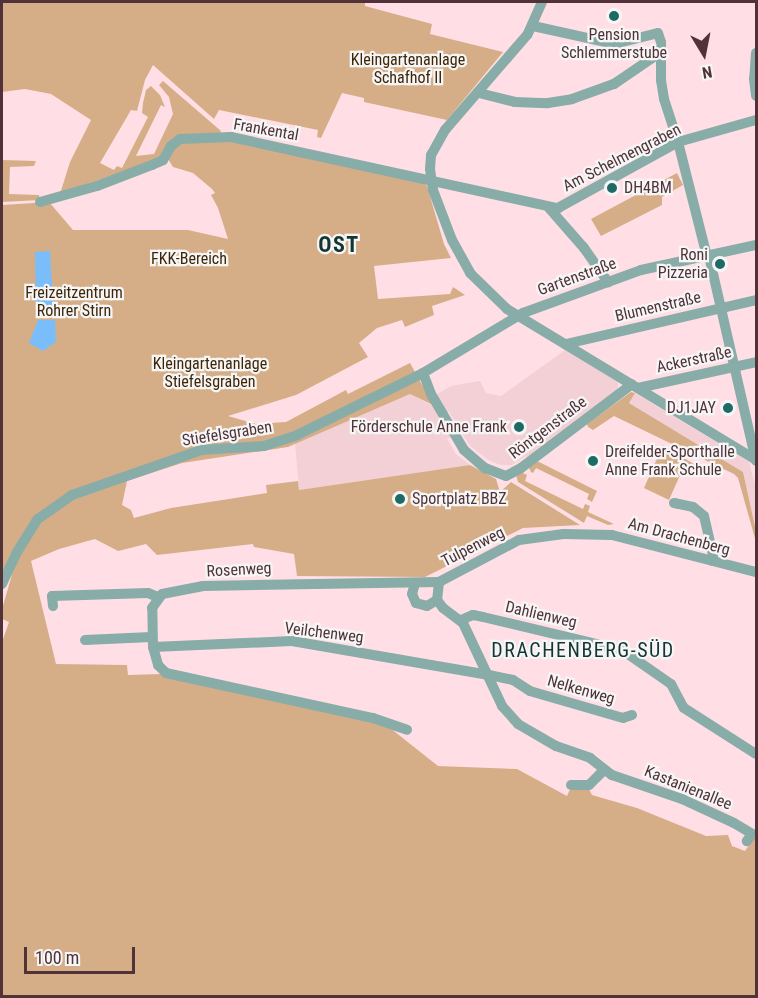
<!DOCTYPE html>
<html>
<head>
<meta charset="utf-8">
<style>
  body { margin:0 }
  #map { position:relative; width:758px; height:998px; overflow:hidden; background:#ffdfe5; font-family:"Roboto Condensed",sans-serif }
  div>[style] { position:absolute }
  .built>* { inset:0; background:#f2d0d5 }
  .green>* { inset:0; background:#d5ae88 }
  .water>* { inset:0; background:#79befb }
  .minor>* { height:10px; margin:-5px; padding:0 5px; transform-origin:5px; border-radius:5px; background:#88aca7 }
  .dots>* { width:16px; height:16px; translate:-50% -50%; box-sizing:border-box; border:3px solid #f6f6f6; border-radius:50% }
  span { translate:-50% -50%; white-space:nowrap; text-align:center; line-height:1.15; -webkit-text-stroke:4.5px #f6f6f6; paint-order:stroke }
  .poi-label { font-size:16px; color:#503238 }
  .left { translate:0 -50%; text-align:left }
  .right { translate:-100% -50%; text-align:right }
  .park-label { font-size:16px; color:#3e2507 }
  .street-label { font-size:16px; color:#503238 }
  .quarter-label { font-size:20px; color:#143633; letter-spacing:1.5px }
  .district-label { font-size:22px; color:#143633; font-weight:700; letter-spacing:1.5px }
  .frame { position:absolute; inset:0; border:3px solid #503238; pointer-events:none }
  .north { position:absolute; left:674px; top:24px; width:60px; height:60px; -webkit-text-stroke:4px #f6f6f6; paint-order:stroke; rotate:170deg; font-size:16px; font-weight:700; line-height:24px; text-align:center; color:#503238 }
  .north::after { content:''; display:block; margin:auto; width:21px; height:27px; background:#503238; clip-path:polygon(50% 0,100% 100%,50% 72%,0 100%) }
  .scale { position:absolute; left:24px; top:947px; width:111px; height:27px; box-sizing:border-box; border:3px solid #503238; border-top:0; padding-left:8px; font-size:18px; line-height:21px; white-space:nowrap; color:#503238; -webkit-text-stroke:4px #f6f6f6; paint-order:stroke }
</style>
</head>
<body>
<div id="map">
  <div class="built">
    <div style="clip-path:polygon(565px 350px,618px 382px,618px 389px,529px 459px,526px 456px,512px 465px,501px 465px,490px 461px,470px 446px,449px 412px,445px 413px,437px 394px,451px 386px,480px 381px,486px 393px,501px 396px)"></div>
    <div style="clip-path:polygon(635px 393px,749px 462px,756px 488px,756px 531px,743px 472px,629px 403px)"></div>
    <div style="clip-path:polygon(410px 394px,433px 406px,453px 436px,447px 439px,456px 454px,470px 465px,299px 490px,295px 443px)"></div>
  </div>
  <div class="green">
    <div style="clip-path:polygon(2px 2px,365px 2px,365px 6px,432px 24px,430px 34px,503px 52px,447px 120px,364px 102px,364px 98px,342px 93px,321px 138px,317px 137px,318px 130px,219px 110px,214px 119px,153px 65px,145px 80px,137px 111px,131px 110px,100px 163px,114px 170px,117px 166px,122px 168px,148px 117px,142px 113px,143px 103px,146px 90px,151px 86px,160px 95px,165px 107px,161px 105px,136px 156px,154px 154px,173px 114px,169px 97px,159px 85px,163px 81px,221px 131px,219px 137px,179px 136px,160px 158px,60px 194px,70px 162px,91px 120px,51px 94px,25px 89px,2px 92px)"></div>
    <div style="clip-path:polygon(231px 139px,422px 182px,427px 186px,444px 244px,451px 258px,374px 266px,378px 299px,450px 294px,453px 287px,465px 295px,432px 306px,434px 315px,405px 327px,402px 320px,377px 328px,359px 343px,368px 357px,296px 395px,228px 416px,256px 424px,286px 422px,346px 390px,348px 394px,410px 363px,433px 405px,410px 394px,288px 447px,182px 463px,127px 481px,122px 505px,131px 510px,134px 518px,171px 508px,267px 493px,266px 485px,298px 481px,299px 490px,470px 465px,496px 479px,500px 492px,511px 482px,580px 525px,523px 528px,425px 577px,297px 576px,294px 554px,254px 547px,253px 544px,157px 555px,146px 544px,118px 551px,95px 539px,59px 549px,31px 561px,56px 664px,127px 665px,128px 675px,161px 674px,385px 724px,438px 766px,517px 769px,567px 796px,571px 787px,588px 787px,592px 795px,637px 808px,706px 836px,728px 835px,732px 846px,745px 851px,754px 838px,756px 840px,756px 996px,2px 996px,2px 642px,9px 622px,2px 619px,2px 609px,18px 554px,2px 577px,2px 205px,49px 202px,73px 230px,188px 230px,228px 239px,218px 208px,211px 195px,215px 193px,212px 189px,193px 173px,173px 167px,168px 159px,176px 143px)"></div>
    <div style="clip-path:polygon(2px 160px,36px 161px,34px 166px,10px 167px,9px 194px,39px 195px,40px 200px,2px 202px)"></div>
    <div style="clip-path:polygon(677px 173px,683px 185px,662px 197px,662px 205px,601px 236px,591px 219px)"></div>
    <div style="clip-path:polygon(631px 392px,635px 393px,629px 403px,743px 472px,756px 531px,756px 542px,738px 478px,734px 474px,614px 416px,593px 430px,588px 427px,587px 424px)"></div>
    <div style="clip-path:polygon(663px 445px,710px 474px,691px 464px,685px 464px,669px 500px,644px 488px)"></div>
    <div style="clip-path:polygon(537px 461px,597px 491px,592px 502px,587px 499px,589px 494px,536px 468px,533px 473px,531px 472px,528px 466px)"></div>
    <div style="clip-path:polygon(521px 472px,527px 475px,525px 481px,583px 509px,585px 504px,590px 506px,588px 512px,614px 524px,608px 525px,587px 516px,584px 523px,518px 482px,516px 475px)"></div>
  </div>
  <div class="water">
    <div style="clip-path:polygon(50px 251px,53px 306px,36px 307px,35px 252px)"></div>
    <div style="clip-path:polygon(38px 320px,55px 320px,56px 342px,43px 351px,29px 343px)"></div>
  </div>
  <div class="minor">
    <div style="left:542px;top:2px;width:36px;rotate:114deg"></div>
    <div style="left:527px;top:35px;width:125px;rotate:130.8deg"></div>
    <div style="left:445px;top:130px;width:29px;rotate:119deg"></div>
    <div style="left:431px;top:155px;width:14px;rotate:94deg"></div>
    <div style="left:430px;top:169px;width:21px;rotate:82deg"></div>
    <div style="left:433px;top:190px;width:53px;rotate:69.2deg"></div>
    <div style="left:452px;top:240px;width:38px;rotate:61deg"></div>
    <div style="left:470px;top:273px;width:52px;rotate:44.2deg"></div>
    <div style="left:507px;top:309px;width:291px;rotate:31.2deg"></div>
    <div style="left:533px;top:26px;width:83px;rotate:12.5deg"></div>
    <div style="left:614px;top:44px;width:45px;rotate:-14deg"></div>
    <div style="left:658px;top:33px;width:9px;rotate:72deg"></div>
    <div style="left:661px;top:42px;width:38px;rotate:90deg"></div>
    <div style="left:661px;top:80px;width:19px;rotate:81deg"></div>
    <div style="left:664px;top:99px;width:45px;rotate:72deg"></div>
    <div style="left:678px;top:142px;width:119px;rotate:75.8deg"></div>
    <div style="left:756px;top:53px;width:26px;rotate:94deg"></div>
    <div style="left:754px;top:79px;width:17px;rotate:83deg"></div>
    <div style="left:479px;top:93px;width:37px;rotate:14deg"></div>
    <div style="left:515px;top:102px;width:33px;rotate:2deg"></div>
    <div style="left:548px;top:103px;width:24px;rotate:-9deg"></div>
    <div style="left:572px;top:99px;width:45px;rotate:-19.7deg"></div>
    <div style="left:614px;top:84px;width:57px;rotate:-34.2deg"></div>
    <div style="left:40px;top:202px;width:59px;rotate:-15.7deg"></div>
    <div style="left:97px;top:186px;width:59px;rotate:-20.9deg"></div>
    <div style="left:152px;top:165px;width:12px;rotate:-24deg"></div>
    <div style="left:163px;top:160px;width:16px;rotate:-60deg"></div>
    <div style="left:171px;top:146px;width:11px;rotate:-38deg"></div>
    <div style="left:180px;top:139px;width:51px;rotate:-2.2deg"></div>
    <div style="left:231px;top:137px;width:335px;rotate:12.3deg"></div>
    <div style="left:558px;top:208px;width:137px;rotate:-28.8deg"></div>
    <div style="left:678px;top:142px;width:81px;rotate:-15.8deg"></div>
    <div style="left:549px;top:208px;width:53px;rotate:48.8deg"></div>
    <div style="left:584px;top:248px;width:42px;rotate:54.8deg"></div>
    <div style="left:709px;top:256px;width:210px;rotate:77.1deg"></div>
    <div style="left:566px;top:344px;width:195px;rotate:-13deg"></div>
    <div style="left:423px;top:373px;width:22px;rotate:69deg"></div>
    <div style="left:431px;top:394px;width:65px;rotate:59.5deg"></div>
    <div style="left:464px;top:450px;width:28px;rotate:41deg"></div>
    <div style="left:485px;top:468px;width:22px;rotate:21deg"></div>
    <div style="left:506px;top:476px;width:17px;rotate:-28deg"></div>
    <div style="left:521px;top:468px;width:139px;rotate:-37.1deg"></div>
    <div style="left:638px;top:388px;width:121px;rotate:-12.4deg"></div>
    <div style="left:674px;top:503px;width:19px;rotate:12deg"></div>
    <div style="left:693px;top:507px;width:14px;rotate:39deg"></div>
    <div style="left:704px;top:516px;width:40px;rotate:77deg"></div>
    <div style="left:713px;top:555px;width:6px;rotate:99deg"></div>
    <div style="left:439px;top:582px;width:18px;rotate:96deg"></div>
    <div style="left:437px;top:600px;width:10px;rotate:53deg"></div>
    <div style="left:443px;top:608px;width:25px;rotate:37deg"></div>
    <div style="left:463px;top:623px;width:92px;rotate:64.8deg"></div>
    <div style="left:502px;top:706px;width:24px;rotate:48deg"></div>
    <div style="left:518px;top:724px;width:44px;rotate:30.1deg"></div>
    <div style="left:556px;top:746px;width:36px;rotate:19deg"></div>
    <div style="left:590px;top:758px;width:28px;rotate:38deg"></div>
    <div style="left:612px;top:775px;width:74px;rotate:18.9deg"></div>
    <div style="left:682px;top:799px;width:57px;rotate:24.8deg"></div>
    <div style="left:734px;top:823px;width:21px;rotate:31deg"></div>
    <div style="left:752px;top:834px;width:9px;rotate:126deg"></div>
    <div style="left:415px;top:583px;width:11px;rotate:105deg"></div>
    <div style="left:412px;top:594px;width:10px;rotate:66deg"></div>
    <div style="left:416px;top:603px;width:11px;rotate:15deg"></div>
    <div style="left:427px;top:606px;width:12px;rotate:-31deg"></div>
    <div style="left:2px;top:584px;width:35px;rotate:-65deg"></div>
    <div style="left:17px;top:552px;width:39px;rotate:-58deg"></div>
    <div style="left:38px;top:519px;width:42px;rotate:-35.2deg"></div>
    <div style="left:72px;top:495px;width:137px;rotate:-19.2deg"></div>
    <div style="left:201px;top:450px;width:63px;rotate:-3.6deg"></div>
    <div style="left:264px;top:446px;width:35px;rotate:-18deg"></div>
    <div style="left:297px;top:435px;width:140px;rotate:-26.2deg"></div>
    <div style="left:423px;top:373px;width:117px;rotate:-31deg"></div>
    <div style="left:523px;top:313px;width:126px;rotate:-20deg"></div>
    <div style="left:641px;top:270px;width:118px;rotate:-12.3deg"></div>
    <div style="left:53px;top:606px;width:10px;rotate:-96deg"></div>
    <div style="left:52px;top:596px;width:96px;rotate:-1.8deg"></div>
    <div style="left:148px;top:593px;width:11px;rotate:22deg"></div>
    <div style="left:461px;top:620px;width:13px;rotate:-23deg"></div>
    <div style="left:473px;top:615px;width:10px;rotate:11deg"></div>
    <div style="left:483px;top:617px;width:143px;rotate:13.4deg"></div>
    <div style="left:622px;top:650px;width:60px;rotate:34.8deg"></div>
    <div style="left:671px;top:684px;width:27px;rotate:62deg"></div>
    <div style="left:684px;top:708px;width:85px;rotate:32.6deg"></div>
    <div style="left:85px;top:640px;width:66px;rotate:-2.6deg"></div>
    <div style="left:153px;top:647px;width:19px;rotate:74deg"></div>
    <div style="left:158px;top:665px;width:11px;rotate:45deg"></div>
    <div style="left:166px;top:673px;width:212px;rotate:12.3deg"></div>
    <div style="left:373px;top:718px;width:36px;rotate:19deg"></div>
    <div style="left:632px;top:715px;width:9px;rotate:162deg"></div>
    <div style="left:623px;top:718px;width:97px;rotate:-163.8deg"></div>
    <div style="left:530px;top:691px;width:20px;rotate:-147deg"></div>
    <div style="left:513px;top:680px;width:25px;rotate:-168deg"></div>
    <div style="left:489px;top:675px;width:200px;rotate:-170.2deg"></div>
    <div style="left:292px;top:641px;width:139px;rotate:177.5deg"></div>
    <div style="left:153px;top:647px;width:39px;rotate:-91deg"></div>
    <div style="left:152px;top:608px;width:17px;rotate:-54deg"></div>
    <div style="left:162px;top:594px;width:42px;rotate:-11deg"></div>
    <div style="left:203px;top:586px;width:236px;rotate:-1deg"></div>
    <div style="left:439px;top:582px;width:90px;rotate:-27.7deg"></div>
    <div style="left:519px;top:540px;width:45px;rotate:-7.6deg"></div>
    <div style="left:564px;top:534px;width:48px;rotate:1.2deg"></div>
    <div style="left:612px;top:535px;width:149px;rotate:14.4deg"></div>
    <div style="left:571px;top:785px;width:18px"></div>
    <div style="left:589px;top:785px;width:21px;rotate:-45deg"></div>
  </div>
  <div class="dots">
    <div style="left:614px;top:16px;background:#1f6a63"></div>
    <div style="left:612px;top:188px;background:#1f6a63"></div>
    <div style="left:720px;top:264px;background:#1f6a63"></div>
    <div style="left:728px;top:408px;background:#1f6a63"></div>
    <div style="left:519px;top:427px;background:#1f6a63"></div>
    <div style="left:593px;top:461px;background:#1f6a63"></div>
    <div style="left:400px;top:499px;background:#1f6a63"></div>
  </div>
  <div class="poi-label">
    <span style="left:614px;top:44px">Pension<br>Schlemmerstube</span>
    <span class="left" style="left:624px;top:188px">DH4BM</span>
    <span class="right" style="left:708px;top:264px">Roni<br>Pizzeria</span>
    <span class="right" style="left:716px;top:408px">DJ1JAY</span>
    <span class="right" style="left:507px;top:427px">Förderschule Anne Frank</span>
    <span class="left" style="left:605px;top:461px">Dreifelder-Sporthalle<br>Anne Frank Schule</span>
    <span class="left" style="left:412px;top:499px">Sportplatz BBZ</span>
  </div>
  <div class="park-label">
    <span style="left:408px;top:69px">Kleingartenanlage<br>Schafhof II</span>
    <span style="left:189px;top:259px">FKK-Bereich</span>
    <span style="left:74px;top:302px">Freizeitzentrum<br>Rohrer Stirn</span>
    <span style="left:210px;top:373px">Kleingartenanlage<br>Stiefelsgraben</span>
  </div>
  <div class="street-label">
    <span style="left:266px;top:130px;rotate:10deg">Frankental</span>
    <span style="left:622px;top:158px;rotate:-27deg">Am Schelmengraben</span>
    <span style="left:577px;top:277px;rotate:-20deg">Gartenstraße</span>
    <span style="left:658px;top:307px;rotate:-13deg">Blumenstraße</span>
    <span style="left:694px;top:360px;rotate:-12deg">Ackerstraße</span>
    <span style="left:548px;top:428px;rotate:-37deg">Röntgenstraße</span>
    <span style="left:227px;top:434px;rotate:-9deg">Stiefelsgraben</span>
    <span style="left:679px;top:537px;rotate:15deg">Am Drachenberg</span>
    <span style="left:473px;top:547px;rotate:-27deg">Tulpenweg</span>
    <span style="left:239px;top:570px;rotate:-3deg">Rosenweg</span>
    <span style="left:541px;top:615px;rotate:13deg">Dahlienweg</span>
    <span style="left:324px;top:633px;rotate:7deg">Veilchenweg</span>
    <span style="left:581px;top:690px;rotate:16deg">Nelkenweg</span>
    <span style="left:688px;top:788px;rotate:22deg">Kastanienallee</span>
  </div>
  <div class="quarter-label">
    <span style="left:583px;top:650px">DRACHENBERG-SÜD</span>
  </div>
  <div class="district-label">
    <span style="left:339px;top:245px">OST</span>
  </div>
  <div class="frame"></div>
  <div class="north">N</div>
  <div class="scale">100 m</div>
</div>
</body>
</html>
